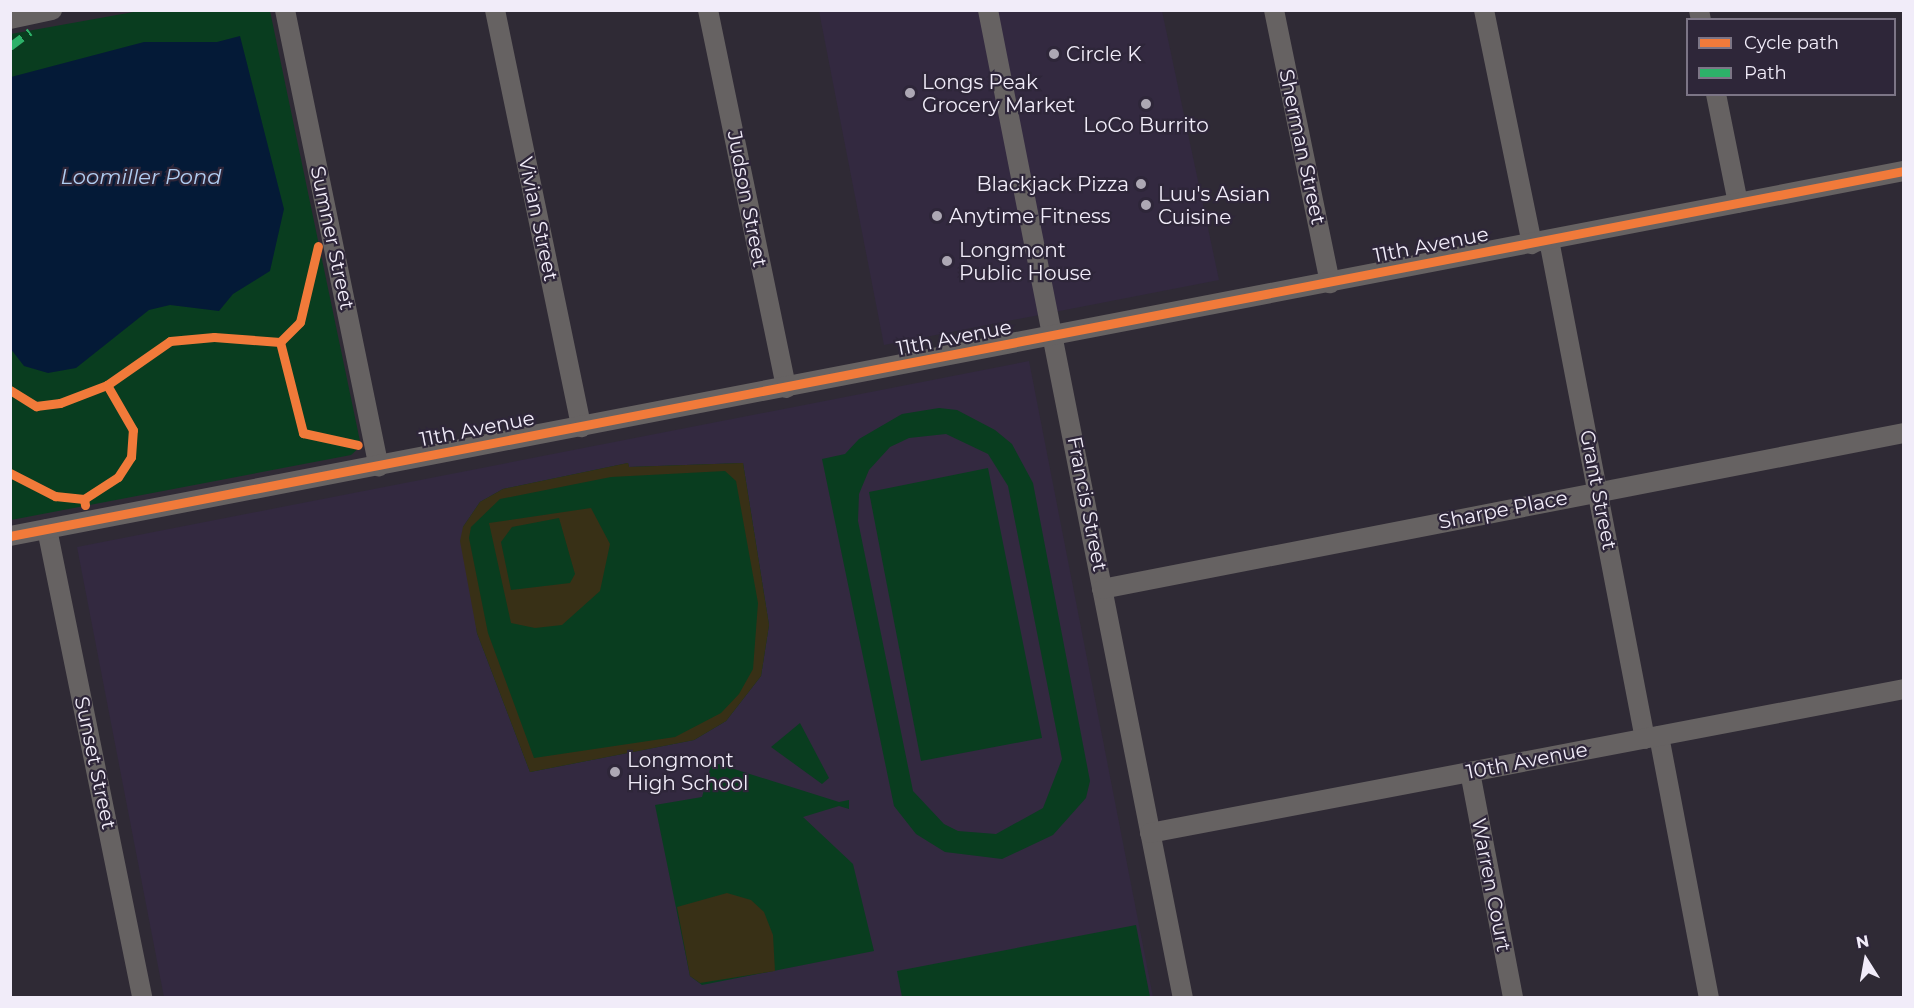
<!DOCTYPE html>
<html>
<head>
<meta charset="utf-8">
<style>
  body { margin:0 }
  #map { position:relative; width:1914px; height:1008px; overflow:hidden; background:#2f2a35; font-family:Montserrat,sans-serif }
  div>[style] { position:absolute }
  .built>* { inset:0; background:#332940 }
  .green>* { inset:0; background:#093d1f }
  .sand>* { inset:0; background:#383016 }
  .water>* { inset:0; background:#041a37 }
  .minor>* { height:20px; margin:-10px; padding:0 10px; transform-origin:10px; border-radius:10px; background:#666262 }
  .quiet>* { height:8px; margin-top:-4px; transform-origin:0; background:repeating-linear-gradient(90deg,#2db169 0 15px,transparent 0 23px) }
  .cycleway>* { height:9px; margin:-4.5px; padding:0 4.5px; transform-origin:4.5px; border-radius:4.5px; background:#f17a3a }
  .dots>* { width:16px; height:16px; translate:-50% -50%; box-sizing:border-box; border:3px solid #2e2639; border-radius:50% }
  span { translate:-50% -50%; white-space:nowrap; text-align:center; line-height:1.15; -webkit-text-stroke:4.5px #2e2639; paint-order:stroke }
  .poi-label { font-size:20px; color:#f1ecf9 }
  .left { translate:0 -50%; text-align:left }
  .right { translate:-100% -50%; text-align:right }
  .street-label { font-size:20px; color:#f1ecf9 }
  .water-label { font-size:21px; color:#b0cdf1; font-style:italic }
  .frame { position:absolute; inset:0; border:12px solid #f1ecf9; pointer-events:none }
  .legend { position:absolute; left:1686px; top:18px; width:210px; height:78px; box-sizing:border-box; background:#2e2639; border:2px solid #7c7586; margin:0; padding:8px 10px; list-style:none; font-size:18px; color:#f1ecf9 }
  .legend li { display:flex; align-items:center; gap:12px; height:30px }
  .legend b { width:30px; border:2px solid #7c7586 }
  .north { position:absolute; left:1836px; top:930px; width:60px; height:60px; -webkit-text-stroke:4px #2e2639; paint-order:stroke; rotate:349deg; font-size:16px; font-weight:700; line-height:24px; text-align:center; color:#f1ecf9 }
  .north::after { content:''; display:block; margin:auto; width:21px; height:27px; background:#f1ecf9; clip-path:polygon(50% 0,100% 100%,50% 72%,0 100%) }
</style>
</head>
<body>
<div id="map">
  <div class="built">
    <div style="clip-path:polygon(819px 11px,1162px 11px,1219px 280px,884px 345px)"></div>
    <div style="clip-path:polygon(1029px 361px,1153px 997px,164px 997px,77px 547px)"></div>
  </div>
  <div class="green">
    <div style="clip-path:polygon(139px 11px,270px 11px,361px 446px,351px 455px,11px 520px,11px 34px)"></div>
    <div style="clip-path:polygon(evenodd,939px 408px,957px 410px,995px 430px,1012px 444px,1033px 483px,1090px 781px,1086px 798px,1053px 835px,1002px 859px,945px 852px,916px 834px,894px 806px,822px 459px,845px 454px,859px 439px,902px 414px,939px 408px,946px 434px,988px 454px,1008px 486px,1062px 759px,1043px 808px,996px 834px,958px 831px,944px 824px,913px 791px,858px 521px,859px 494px,869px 470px,890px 447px,909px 438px,946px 434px)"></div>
    <div style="clip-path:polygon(628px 463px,629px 467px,743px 463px,769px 625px,761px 676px,726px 721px,694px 740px,530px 772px,477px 633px,463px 527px,480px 502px,503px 489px)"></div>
    <div style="clip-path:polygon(988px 468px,1042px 738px,921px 761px,869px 492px)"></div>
    <div style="clip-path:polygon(800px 723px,829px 778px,822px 784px,771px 747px)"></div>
    <div style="clip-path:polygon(712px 762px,839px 802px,849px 800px,849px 809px,839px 806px,803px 817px,853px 864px,874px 951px,702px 985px,690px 976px,655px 805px,702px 797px)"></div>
    <div style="clip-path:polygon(1136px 925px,1150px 997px,902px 997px,897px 971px)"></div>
  </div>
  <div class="sand">
    <div style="clip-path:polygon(evenodd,628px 463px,629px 467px,743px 463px,769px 625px,761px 676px,726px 721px,694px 740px,530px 772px,477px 633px,460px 541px,463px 527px,480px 502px,503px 489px,628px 463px,725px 471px,736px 481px,758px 603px,753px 669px,739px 694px,721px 713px,675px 737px,534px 758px,488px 633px,469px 538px,471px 527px,500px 499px,611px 477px,725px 471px)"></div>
    <div style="clip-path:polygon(evenodd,591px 508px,610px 544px,600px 591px,562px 625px,535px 628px,511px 623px,489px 523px,591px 508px,559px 518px,575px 574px,570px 583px,511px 590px,501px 542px,512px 527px,559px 518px)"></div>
    <div style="clip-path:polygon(727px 893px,751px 900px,764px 912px,773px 935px,775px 971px,700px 983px,690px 976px,677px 907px)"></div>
  </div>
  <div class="water">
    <div style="clip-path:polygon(240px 36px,284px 209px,270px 271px,233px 294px,219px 311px,170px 305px,149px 310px,76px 368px,48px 373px,24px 366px,10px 348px,11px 77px,144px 42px,217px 42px)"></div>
  </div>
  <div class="minor">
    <div style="left:285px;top:10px;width:466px;rotate:78.4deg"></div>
    <div style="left:495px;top:10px;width:426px;rotate:78.3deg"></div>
    <div style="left:708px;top:10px;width:386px;rotate:78.3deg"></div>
    <div style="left:988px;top:10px;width:1007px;rotate:78.84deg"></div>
    <div style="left:1274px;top:10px;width:279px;rotate:78.4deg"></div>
    <div style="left:1484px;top:10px;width:239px;rotate:78.4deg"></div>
    <div style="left:1699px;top:10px;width:10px;rotate:79deg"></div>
    <div style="left:10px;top:19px;width:43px;rotate:-12.1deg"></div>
    <div style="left:1716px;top:94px;width:111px;rotate:78.6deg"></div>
    <div style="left:1549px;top:240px;width:508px;rotate:79.11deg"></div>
    <div style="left:47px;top:529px;width:479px;rotate:78.5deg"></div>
    <div style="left:10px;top:536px;width:1929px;rotate:-10.91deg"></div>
    <div style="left:1102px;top:589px;width:817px;rotate:-11.01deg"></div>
    <div style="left:1659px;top:736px;width:267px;rotate:79.2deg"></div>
    <div style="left:1470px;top:772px;width:230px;rotate:79.2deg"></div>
    <div style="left:1150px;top:833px;width:768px;rotate:-10.81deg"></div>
  </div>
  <div class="quiet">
    <div style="left:10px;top:47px;width:25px;rotate:-37deg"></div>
  </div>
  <div class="cycleway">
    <div style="left:280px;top:342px;width:94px;rotate:75.8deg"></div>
    <div style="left:303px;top:433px;width:56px;rotate:12.3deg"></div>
    <div style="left:280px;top:342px;width:28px;rotate:-45deg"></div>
    <div style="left:300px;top:322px;width:78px;rotate:-76.7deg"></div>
    <div style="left:10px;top:390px;width:31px;rotate:32deg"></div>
    <div style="left:36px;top:406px;width:24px;rotate:-7deg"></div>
    <div style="left:60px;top:403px;width:50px;rotate:-21deg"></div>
    <div style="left:107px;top:385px;width:77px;rotate:-34.9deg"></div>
    <div style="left:170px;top:341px;width:44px;rotate:-5.2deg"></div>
    <div style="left:214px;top:337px;width:66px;rotate:4.3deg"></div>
    <div style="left:10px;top:473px;width:51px;rotate:27.1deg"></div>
    <div style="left:55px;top:496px;width:29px;rotate:6deg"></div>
    <div style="left:85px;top:505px;width:6px;rotate:-99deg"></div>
    <div style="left:84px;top:499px;width:40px;rotate:-32.9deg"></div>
    <div style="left:118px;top:477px;width:24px;rotate:-57deg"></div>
    <div style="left:131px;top:457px;width:27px;rotate:-86deg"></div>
    <div style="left:133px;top:430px;width:52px;rotate:-120deg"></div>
    <div style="left:10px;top:536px;width:1929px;rotate:-10.91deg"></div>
  </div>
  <div class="dots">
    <div style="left:1054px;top:54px;background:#ada8b4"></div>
    <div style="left:910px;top:93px;background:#ada8b4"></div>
    <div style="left:1146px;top:104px;background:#ada8b4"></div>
    <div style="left:1141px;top:184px;background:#ada8b4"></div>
    <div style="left:1146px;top:205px;background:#ada8b4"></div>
    <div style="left:937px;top:216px;background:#ada8b4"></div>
    <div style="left:947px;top:261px;background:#ada8b4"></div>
    <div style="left:615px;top:772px;background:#ada8b4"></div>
  </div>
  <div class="poi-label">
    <span class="left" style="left:1066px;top:54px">Circle K</span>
    <span class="left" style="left:922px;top:94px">Longs Peak<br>Grocery Market</span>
    <span style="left:1146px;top:125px">LoCo Burrito</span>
    <span class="right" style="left:1129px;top:184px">Blackjack Pizza</span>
    <span class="left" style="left:1158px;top:206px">Luu's Asian<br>Cuisine</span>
    <span class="left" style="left:949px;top:216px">Anytime Fitness</span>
    <span class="left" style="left:959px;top:262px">Longmont<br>Public House</span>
    <span class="left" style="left:627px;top:772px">Longmont<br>High School</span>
  </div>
  <div class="street-label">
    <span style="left:1302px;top:147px;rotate:78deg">Sherman Street</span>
    <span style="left:747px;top:199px;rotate:79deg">Judson Street</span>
    <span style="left:538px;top:219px;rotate:78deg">Vivian Street</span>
    <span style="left:332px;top:238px;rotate:78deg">Sumner Street</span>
    <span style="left:1431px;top:245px;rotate:-11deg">11th Avenue</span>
    <span style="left:954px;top:338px;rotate:-11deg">11th Avenue</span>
    <span style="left:477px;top:429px;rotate:-11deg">11th Avenue</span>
    <span style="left:1598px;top:490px;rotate:79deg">Grant Street</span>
    <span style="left:1087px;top:504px;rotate:79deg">Francis Street</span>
    <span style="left:1503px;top:510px;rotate:-11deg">Sharpe Place</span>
    <span style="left:1527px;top:761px;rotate:-11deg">10th Avenue</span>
    <span style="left:95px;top:763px;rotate:78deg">Sunset Street</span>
    <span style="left:1491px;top:885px;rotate:79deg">Warren Court</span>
  </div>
  <div class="water-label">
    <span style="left:141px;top:177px">Loomiller Pond</span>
  </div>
  <div class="frame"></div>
  <ul class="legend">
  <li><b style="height:8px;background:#f17a3a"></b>Cycle path</li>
  <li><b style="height:8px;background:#2db169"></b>Path</li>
  </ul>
  <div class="north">N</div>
</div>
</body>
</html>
